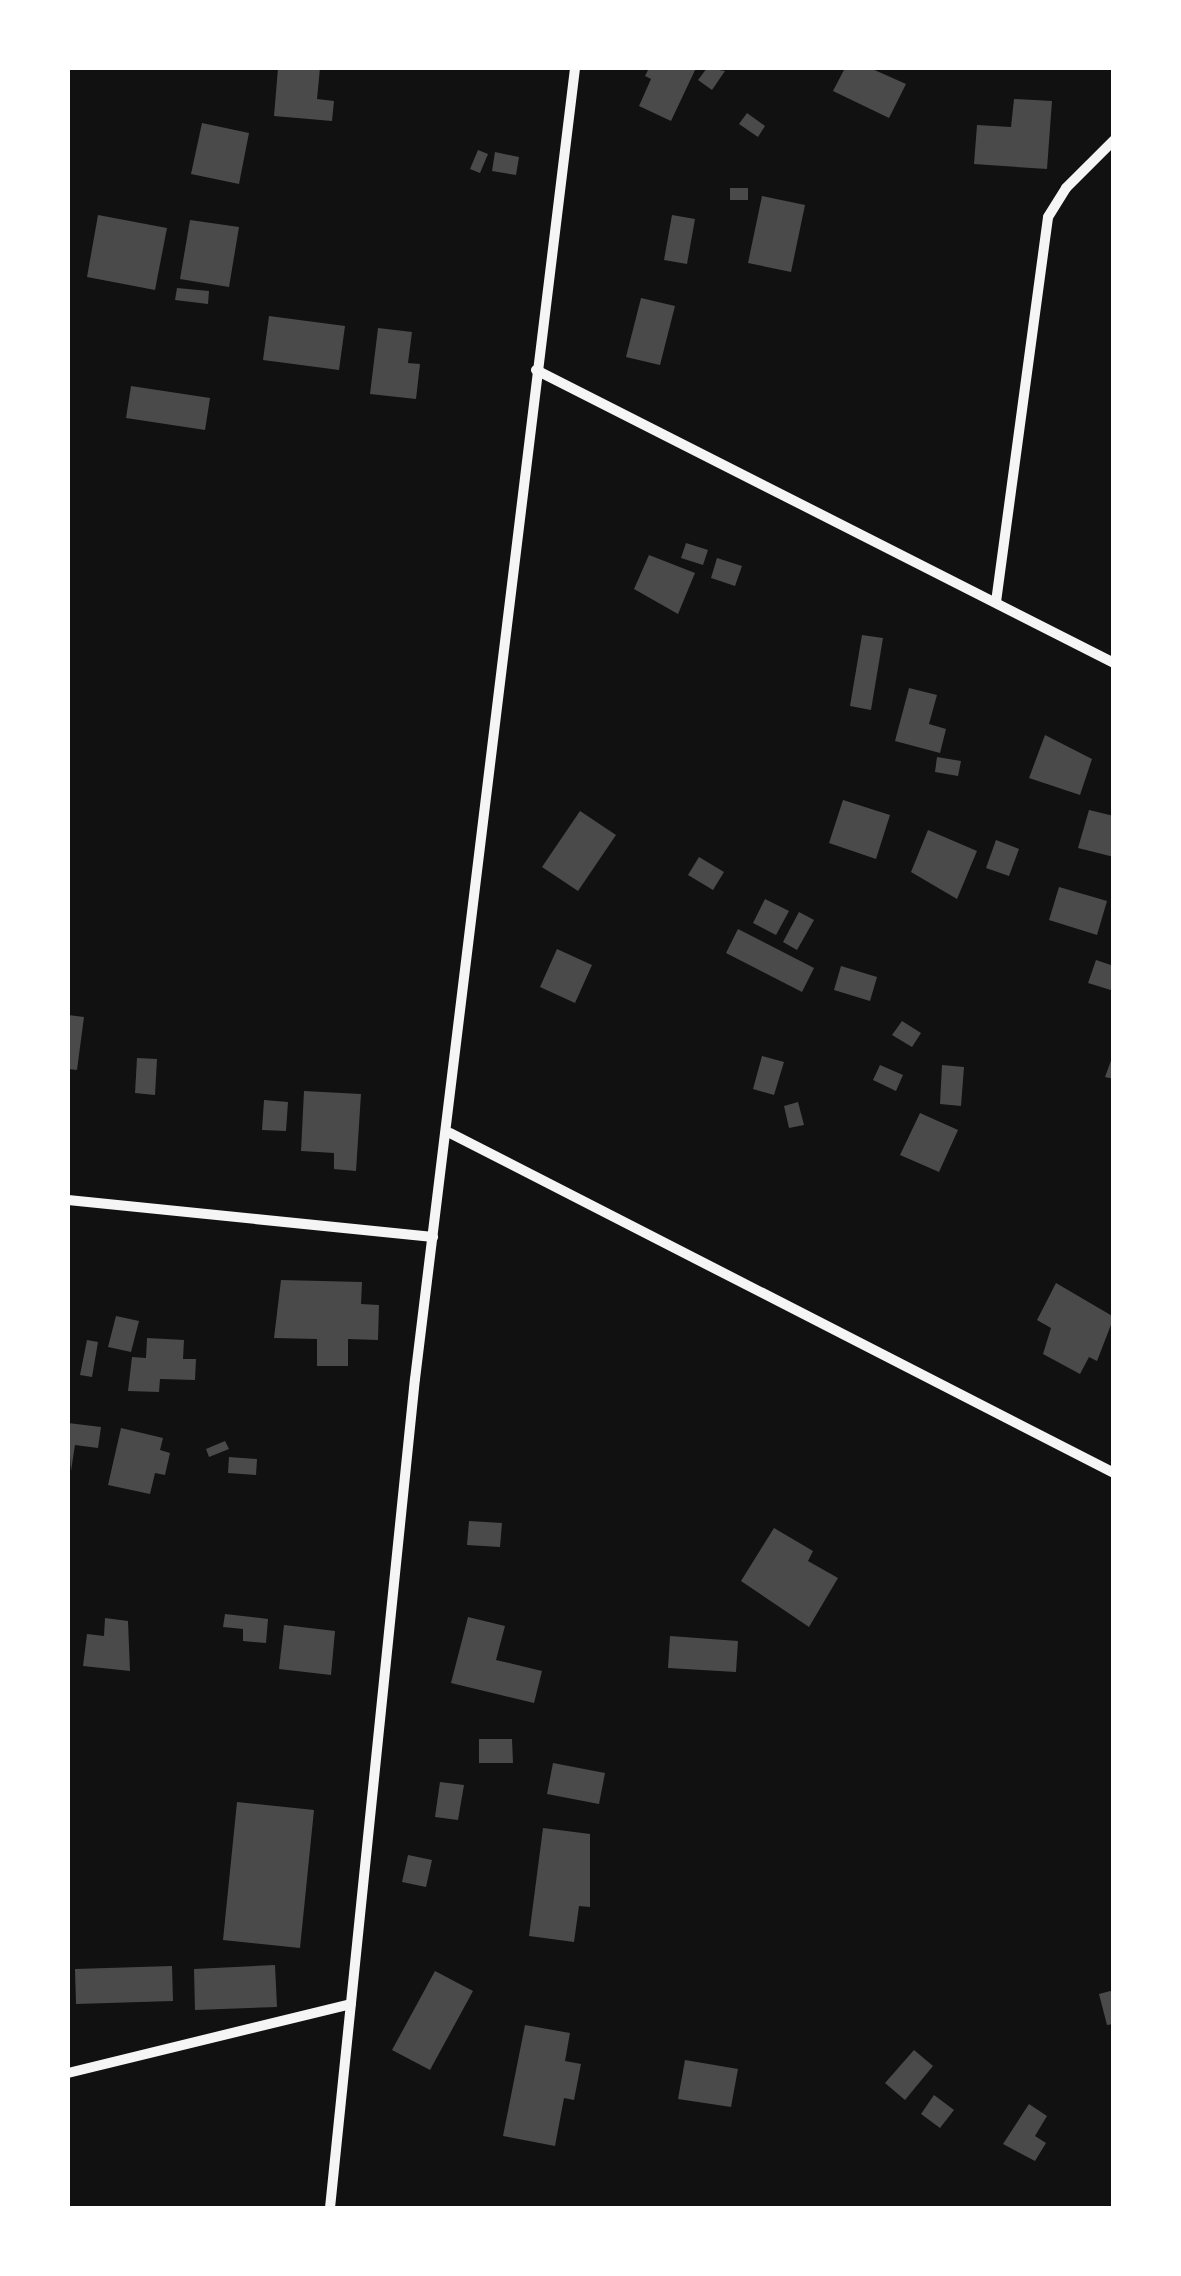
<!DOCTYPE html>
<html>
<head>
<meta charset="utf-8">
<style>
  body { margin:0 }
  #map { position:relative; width:1181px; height:2276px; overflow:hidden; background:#111; font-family:"Roboto Condensed",sans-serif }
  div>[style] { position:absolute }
  .building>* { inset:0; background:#4a4a4a }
  .minor>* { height:10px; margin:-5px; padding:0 5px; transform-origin:5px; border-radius:5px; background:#f5f5f5 }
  span { translate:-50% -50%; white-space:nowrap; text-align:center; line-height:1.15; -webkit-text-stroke:10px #fff; paint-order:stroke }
  .frame { position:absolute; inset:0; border:70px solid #fff; pointer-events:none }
</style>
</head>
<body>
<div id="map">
  <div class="building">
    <div style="clip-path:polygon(278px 68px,320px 68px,317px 99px,334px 101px,332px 121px,274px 116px)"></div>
    <div style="clip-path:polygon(649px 68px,696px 68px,671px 121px,639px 106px,651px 79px,645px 76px)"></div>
    <div style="clip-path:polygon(707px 68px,725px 71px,712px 90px,698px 80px)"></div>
    <div style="clip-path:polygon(845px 68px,870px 68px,906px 84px,889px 118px,833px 91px)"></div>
    <div style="clip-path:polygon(1014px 99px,1052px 101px,1047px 169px,974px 164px,977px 125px,1011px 127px)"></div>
    <div style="clip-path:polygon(747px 113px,765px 126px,758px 137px,739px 124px)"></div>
    <div style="clip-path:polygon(202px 123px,249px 133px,239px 184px,191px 174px)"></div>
    <div style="clip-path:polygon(478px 150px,488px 154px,480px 173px,470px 169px)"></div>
    <div style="clip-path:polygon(495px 152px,519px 157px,516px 175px,492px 171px)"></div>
    <div style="clip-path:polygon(730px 188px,748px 188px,748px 200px,730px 200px)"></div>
    <div style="clip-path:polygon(762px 196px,805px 205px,791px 272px,748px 263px)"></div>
    <div style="clip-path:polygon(98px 215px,167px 228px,155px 290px,87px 277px)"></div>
    <div style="clip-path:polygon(672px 215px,695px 219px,687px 264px,664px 260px)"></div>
    <div style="clip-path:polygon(190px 220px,239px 227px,229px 287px,180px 279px)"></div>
    <div style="clip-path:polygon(177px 288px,209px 291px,208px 304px,175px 300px)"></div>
    <div style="clip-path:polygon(641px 298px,675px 306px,660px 365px,626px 357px)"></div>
    <div style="clip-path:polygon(269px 316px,345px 326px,339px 370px,263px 360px)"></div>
    <div style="clip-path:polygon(378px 328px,412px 332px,408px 363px,420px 364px,416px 399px,370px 394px)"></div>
    <div style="clip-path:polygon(131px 386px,210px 398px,205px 430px,126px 418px)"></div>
    <div style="clip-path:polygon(686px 543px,708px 550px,703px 565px,681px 558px)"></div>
    <div style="clip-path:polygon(649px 555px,695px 573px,678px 614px,634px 589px)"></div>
    <div style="clip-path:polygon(717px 558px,742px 566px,735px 586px,711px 578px)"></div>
    <div style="clip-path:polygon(862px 635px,883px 638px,871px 710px,850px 706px)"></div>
    <div style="clip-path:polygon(909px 688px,937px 695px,929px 724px,946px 729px,940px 753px,895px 741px)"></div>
    <div style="clip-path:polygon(1045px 735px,1092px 759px,1080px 795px,1029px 778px)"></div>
    <div style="clip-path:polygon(937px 757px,961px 761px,958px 776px,935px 772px)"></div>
    <div style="clip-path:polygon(843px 800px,890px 815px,876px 859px,829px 843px)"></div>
    <div style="clip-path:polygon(1089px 810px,1114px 816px,1114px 857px,1078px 848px)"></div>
    <div style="clip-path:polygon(580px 811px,616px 835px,578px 891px,542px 867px)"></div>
    <div style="clip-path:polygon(928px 830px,977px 851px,957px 899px,911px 872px)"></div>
    <div style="clip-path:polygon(996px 840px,1019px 849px,1009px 876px,986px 868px)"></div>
    <div style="clip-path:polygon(699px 857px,724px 872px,713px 890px,688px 875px)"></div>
    <div style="clip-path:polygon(1059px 887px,1107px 901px,1097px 935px,1049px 920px)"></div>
    <div style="clip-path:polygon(765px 899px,789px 911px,776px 935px,753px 923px)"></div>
    <div style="clip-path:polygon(799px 912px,814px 920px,797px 950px,783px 942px)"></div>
    <div style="clip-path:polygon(738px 929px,814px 968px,802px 992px,726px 953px)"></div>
    <div style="clip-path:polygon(557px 949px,592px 965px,575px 1003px,540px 987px)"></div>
    <div style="clip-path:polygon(1096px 960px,1114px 966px,1114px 991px,1088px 983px)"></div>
    <div style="clip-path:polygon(841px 966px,877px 977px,870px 1001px,834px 990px)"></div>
    <div style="clip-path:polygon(68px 1015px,84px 1017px,77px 1070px,68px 1069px)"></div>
    <div style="clip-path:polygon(902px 1021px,921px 1033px,912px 1047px,892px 1035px)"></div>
    <div style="clip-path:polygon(1113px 1055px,1114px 1055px,1114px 1079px,1105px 1077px)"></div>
    <div style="clip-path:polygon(762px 1056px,784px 1062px,774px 1095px,753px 1089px)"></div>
    <div style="clip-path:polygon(137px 1058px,157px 1059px,155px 1095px,135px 1093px)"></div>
    <div style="clip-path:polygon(880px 1065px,903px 1075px,896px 1091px,873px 1080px)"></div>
    <div style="clip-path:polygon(942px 1065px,964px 1067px,961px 1106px,940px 1104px)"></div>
    <div style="clip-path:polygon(304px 1091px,361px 1094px,356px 1171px,334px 1169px,334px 1153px,301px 1151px)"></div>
    <div style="clip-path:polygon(264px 1100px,288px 1102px,286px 1131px,262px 1130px)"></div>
    <div style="clip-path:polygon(798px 1102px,804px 1125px,789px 1128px,784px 1106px)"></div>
    <div style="clip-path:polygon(920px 1113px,958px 1130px,939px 1172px,900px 1155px)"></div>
    <div style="clip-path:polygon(281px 1280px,362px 1282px,361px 1304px,379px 1305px,378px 1340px,348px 1339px,348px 1366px,317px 1366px,317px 1339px,274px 1338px)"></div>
    <div style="clip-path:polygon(1056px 1283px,1114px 1317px,1097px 1361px,1089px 1357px,1080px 1374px,1043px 1354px,1051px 1328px,1037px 1320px)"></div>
    <div style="clip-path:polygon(116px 1316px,139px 1321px,131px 1352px,108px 1347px)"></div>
    <div style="clip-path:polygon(147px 1338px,184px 1340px,183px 1359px,196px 1359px,195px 1380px,160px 1379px,159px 1392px,128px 1391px,132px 1357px,146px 1358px)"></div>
    <div style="clip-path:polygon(87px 1340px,98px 1342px,92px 1377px,80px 1375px)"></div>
    <div style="clip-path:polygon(68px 1423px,101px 1427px,98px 1448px,75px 1445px,71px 1471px)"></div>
    <div style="clip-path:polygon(121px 1428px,163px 1438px,160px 1450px,170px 1453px,165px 1475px,155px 1473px,150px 1494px,108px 1485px)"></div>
    <div style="clip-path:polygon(225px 1441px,229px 1449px,209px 1457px,206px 1449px)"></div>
    <div style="clip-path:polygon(229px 1457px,257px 1459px,256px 1475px,228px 1473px)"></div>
    <div style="clip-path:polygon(469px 1521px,502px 1523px,500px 1547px,467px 1545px)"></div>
    <div style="clip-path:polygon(774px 1528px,813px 1551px,808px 1561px,838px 1578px,809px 1627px,741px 1581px)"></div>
    <div style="clip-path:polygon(225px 1614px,268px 1619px,266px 1643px,243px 1641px,243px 1629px,223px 1627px)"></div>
    <div style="clip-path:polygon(468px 1617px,505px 1626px,496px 1660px,542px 1671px,534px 1703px,451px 1683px)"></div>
    <div style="clip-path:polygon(105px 1618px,128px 1621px,130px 1671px,83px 1666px,87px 1634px,104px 1636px)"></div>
    <div style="clip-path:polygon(284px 1625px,335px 1631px,331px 1675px,279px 1669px)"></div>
    <div style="clip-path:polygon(670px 1636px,738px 1641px,736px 1672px,668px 1668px)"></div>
    <div style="clip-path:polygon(479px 1739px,512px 1739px,513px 1763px,479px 1763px)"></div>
    <div style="clip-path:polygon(553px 1763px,605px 1773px,599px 1804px,547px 1794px)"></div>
    <div style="clip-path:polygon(440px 1782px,464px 1785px,458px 1820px,435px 1817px)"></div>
    <div style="clip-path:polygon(237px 1802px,314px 1810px,300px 1948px,223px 1940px)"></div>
    <div style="clip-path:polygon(543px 1828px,590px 1834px,590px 1907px,579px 1906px,574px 1942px,529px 1936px)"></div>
    <div style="clip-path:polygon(408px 1855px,432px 1860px,426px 1887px,402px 1882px)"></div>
    <div style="clip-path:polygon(275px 1965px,277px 2007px,195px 2010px,194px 1969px)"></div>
    <div style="clip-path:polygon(172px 1966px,173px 2001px,76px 2004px,75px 1969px)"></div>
    <div style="clip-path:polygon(435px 1971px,473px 1991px,430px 2070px,392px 2050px)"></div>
    <div style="clip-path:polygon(1114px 1990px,1114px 2024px,1107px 2025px,1099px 1994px)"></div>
    <div style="clip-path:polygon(525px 2025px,570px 2033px,565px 2061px,581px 2064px,574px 2100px,564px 2098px,555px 2146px,503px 2136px)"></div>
    <div style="clip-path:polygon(914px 2050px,933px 2066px,905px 2100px,885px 2083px)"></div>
    <div style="clip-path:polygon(685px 2060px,738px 2069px,731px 2107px,678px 2099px)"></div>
    <div style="clip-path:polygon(934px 2095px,954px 2110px,940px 2128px,921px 2114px)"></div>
    <div style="clip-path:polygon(1029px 2104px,1047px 2116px,1035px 2136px,1046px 2143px,1035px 2161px,1003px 2144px)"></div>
  </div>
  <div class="minor">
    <div style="left:536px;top:370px;width:648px;rotate:26.88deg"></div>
    <div style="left:996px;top:602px;width:388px;rotate:-82.3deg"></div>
    <div style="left:1048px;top:217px;width:34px;rotate:-58deg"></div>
    <div style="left:1066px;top:188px;width:68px;rotate:-45deg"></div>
    <div style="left:450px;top:1133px;width:746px;rotate:27.11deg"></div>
    <div style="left:68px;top:1200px;width:367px;rotate:5.8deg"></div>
    <div style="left:68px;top:2073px;width:291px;rotate:-13.7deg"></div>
    <div style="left:330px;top:2208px;width:833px;rotate:-84.15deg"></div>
    <div style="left:415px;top:1379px;width:1321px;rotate:-83.04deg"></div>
  </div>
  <div class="frame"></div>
</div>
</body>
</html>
